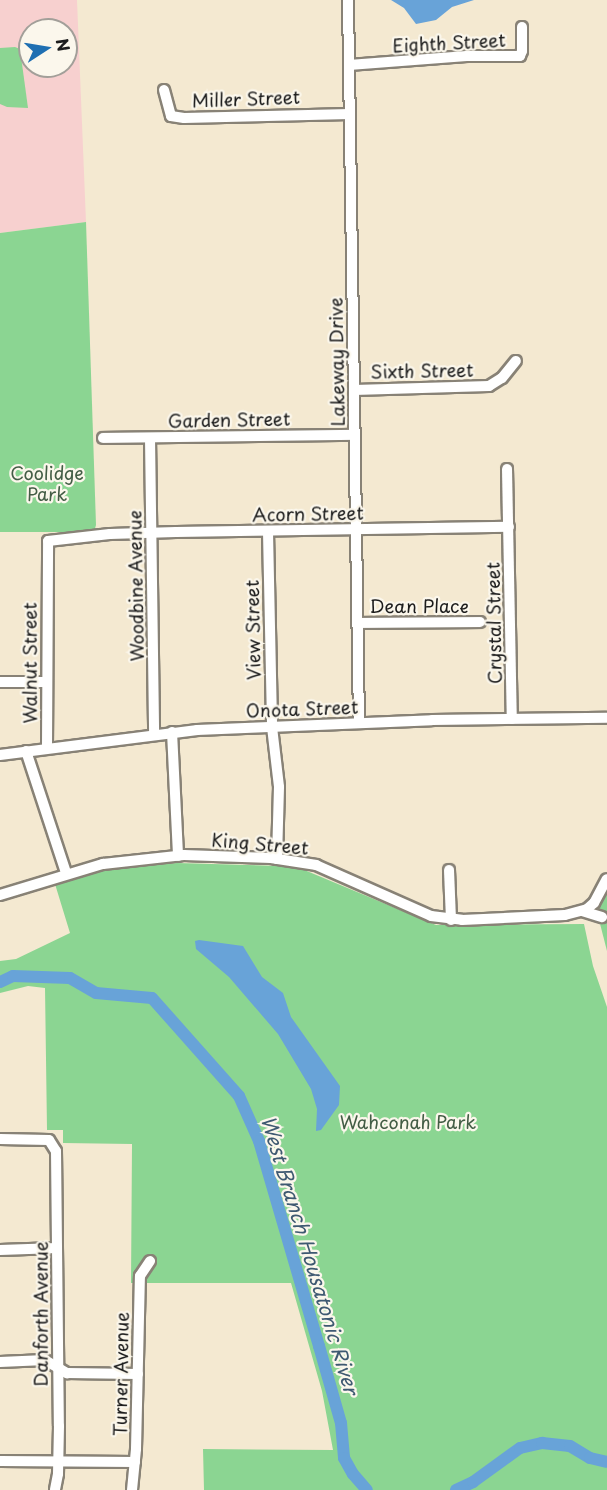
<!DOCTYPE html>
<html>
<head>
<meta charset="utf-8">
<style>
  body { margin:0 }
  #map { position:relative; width:607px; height:1490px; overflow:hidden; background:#f4e9d1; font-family:"Playpen Sans",sans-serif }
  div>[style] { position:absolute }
  .built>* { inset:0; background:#f7d0cf }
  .green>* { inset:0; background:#8bd592 }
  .water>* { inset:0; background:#68a3d8 }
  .river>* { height:12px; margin:-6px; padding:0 6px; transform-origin:6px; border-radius:6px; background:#68a3d8 }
  .roads { filter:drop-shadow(2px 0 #888276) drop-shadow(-2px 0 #888276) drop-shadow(0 2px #888276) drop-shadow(0 -2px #888276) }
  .minor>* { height:10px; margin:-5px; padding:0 5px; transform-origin:5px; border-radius:5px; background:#fff }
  span { translate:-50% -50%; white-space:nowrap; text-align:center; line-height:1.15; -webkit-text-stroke:4.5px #fbf7ec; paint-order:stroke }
  .street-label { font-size:18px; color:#1c1c1c }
  .park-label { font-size:18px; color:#435d45 }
  .water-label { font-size:20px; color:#3e5971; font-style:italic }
  .north { position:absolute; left:18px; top:18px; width:60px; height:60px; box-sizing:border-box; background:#fbf7ec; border:2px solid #a29f99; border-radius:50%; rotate:78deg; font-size:16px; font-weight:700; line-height:24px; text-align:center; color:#1c1c1c }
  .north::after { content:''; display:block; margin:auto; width:21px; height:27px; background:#1f6fb2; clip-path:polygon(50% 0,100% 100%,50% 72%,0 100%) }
</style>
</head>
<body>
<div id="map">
  <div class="built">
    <div style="clip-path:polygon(evenodd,0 0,77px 0,86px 222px,0 233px,0 0,30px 30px,66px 30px,66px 66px,30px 66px,30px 30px)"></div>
  </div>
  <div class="green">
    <div style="clip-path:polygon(15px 47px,20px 49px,28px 108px,7px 107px,0 104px,0 48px)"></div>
    <div style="clip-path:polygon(86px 222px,96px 525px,94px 532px,0 532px,0 233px)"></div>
    <div style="clip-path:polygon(177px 863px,282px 866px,302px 869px,436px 925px,584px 924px,593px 966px,607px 1007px,607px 1490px,204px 1490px,203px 1449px,333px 1450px,322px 1391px,291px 1283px,131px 1283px,132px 1144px,63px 1143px,63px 1130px,47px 1130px,45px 988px,28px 986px,0 993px,0 961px,16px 959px,70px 933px,55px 884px,95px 870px)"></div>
    <div style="clip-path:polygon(607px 884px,607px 951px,597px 912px)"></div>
  </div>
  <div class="water">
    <div style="clip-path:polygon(391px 0,474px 0,452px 7px,436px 20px,416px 24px,404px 8px)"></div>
    <div style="clip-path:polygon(199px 940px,243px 946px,262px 977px,283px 993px,291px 1017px,340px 1086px,339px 1105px,321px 1130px,316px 1131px,317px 1109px,311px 1089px,278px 1034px,229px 977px,196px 949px,195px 941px)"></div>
  </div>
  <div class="river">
    <div style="left:0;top:982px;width:14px;rotate:-25deg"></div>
    <div style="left:13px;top:976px;width:57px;rotate:2deg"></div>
    <div style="left:70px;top:978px;width:30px;rotate:30deg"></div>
    <div style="left:96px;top:993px;width:56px;rotate:5.1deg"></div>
    <div style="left:152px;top:998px;width:131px;rotate:48.4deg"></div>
    <div style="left:239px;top:1096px;width:49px;rotate:66deg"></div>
    <div style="left:259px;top:1141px;width:214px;rotate:73.7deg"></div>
    <div style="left:319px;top:1346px;width:80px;rotate:74.1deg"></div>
    <div style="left:341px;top:1423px;width:35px;rotate:85deg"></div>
    <div style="left:344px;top:1458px;width:18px;rotate:61deg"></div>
    <div style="left:353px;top:1474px;width:21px;rotate:49deg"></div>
    <div style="left:456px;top:1490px;width:19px;rotate:-25deg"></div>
    <div style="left:473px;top:1482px;width:58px;rotate:-35.9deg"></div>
    <div style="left:520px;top:1448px;width:23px;rotate:-13deg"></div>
    <div style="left:542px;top:1443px;width:28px;rotate:6deg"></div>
    <div style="left:570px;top:1446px;width:23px;rotate:31deg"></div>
    <div style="left:590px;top:1458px;width:17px;rotate:13deg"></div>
  </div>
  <div class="roads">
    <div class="minor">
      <div style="left:348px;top:0;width:723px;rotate:89.13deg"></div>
      <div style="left:349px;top:65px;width:118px;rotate:-4.4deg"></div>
      <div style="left:467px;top:56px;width:53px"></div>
      <div style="left:520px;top:56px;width:5px;rotate:-68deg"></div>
      <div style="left:522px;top:51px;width:24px;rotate:-90deg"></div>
      <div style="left:164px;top:90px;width:27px;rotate:75deg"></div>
      <div style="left:171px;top:116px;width:13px;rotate:9deg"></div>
      <div style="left:184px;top:118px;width:166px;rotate:-1.4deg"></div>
      <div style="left:354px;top:390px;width:135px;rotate:-1.7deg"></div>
      <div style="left:489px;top:386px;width:15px;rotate:-32deg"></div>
      <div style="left:502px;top:378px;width:22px;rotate:-51deg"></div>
      <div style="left:103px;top:438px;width:252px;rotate:-0.7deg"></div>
      <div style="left:150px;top:438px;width:295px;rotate:89.2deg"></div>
      <div style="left:507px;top:469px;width:250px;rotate:88.9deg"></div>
      <div style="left:268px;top:532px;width:195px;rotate:88.8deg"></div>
      <div style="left:272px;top:727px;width:60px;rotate:83.3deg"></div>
      <div style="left:279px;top:787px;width:72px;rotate:91.6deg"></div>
      <div style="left:358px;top:623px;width:122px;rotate:-0.5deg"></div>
      <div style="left:0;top:682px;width:47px"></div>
      <div style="left:172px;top:732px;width:124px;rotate:87.2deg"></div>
      <div style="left:47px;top:748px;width:207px;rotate:-89.7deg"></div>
      <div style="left:48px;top:541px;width:62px;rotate:-6.4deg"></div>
      <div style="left:110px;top:534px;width:66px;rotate:-1.7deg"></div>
      <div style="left:176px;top:532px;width:333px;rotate:-0.9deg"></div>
      <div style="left:26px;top:751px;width:128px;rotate:71.8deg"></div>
      <div style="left:0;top:755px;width:199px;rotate:-7.2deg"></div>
      <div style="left:197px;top:730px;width:235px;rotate:-2.4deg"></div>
      <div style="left:432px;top:720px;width:175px;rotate:-0.7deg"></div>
      <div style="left:449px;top:870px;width:50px;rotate:87.7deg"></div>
      <div style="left:0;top:895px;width:108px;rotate:-16.8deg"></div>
      <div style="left:103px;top:864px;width:81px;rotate:-6.3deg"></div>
      <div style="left:184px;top:855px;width:87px;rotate:2deg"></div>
      <div style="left:271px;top:858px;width:46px;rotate:8.8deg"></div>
      <div style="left:316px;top:865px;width:126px;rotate:23.9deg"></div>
      <div style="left:431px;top:916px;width:31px;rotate:7deg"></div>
      <div style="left:462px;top:920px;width:103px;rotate:-2.8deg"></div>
      <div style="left:565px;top:915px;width:23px;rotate:-15deg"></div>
      <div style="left:587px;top:909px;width:9px;rotate:-41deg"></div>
      <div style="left:594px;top:903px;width:27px;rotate:-62deg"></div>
      <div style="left:582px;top:911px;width:21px;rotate:17deg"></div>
      <div style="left:0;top:1139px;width:49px;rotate:1.2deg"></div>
      <div style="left:49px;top:1140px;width:13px;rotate:58deg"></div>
      <div style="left:56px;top:1151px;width:275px;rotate:89.4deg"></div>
      <div style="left:59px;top:1426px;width:48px;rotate:91.2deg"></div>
      <div style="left:58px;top:1474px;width:16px;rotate:101deg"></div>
      <div style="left:0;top:1250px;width:57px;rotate:-2deg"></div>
      <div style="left:0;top:1362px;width:45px;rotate:-2.5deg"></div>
      <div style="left:45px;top:1360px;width:26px;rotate:31deg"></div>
      <div style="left:67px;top:1373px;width:71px;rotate:0.8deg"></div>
      <div style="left:0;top:1461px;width:135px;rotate:0.4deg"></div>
      <div style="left:132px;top:1490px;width:41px;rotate:-84.4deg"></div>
      <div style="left:136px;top:1449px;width:173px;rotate:-88.7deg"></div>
      <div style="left:140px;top:1276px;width:18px;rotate:-56deg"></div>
    </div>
  </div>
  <div class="street-label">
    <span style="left:449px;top:43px;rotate:-3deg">Eighth Street</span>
    <span style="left:246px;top:99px;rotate:-2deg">Miller Street</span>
    <span style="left:337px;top:362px;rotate:-91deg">Lakeway Drive</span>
    <span style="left:422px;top:371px;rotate:-1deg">Sixth Street</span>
    <span style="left:229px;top:420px;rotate:-1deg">Garden Street</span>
    <span style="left:308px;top:514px;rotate:-1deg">Acorn Street</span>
    <span style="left:136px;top:586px;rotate:-91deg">Woodbine Avenue</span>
    <span style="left:419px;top:606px">Dean Place</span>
    <span style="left:494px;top:623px;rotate:-91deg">Crystal Street</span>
    <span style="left:253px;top:630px;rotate:-91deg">View Street</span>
    <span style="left:30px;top:663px;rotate:-90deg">Walnut Street</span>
    <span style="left:302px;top:709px;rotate:-2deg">Onota Street</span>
    <span style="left:260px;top:844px;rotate:5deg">King Street</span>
    <span style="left:41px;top:1314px;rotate:-90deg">Danforth Avenue</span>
    <span style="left:121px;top:1374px;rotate:-89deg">Turner Avenue</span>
  </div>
  <div class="park-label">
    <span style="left:47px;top:484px">Coolidge<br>Park</span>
    <span style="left:408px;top:1122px">Wahconah Park</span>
  </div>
  <div class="water-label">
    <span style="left:310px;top:1255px;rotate:73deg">West Branch Housatonic River</span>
  </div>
  <div class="north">N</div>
</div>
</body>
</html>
